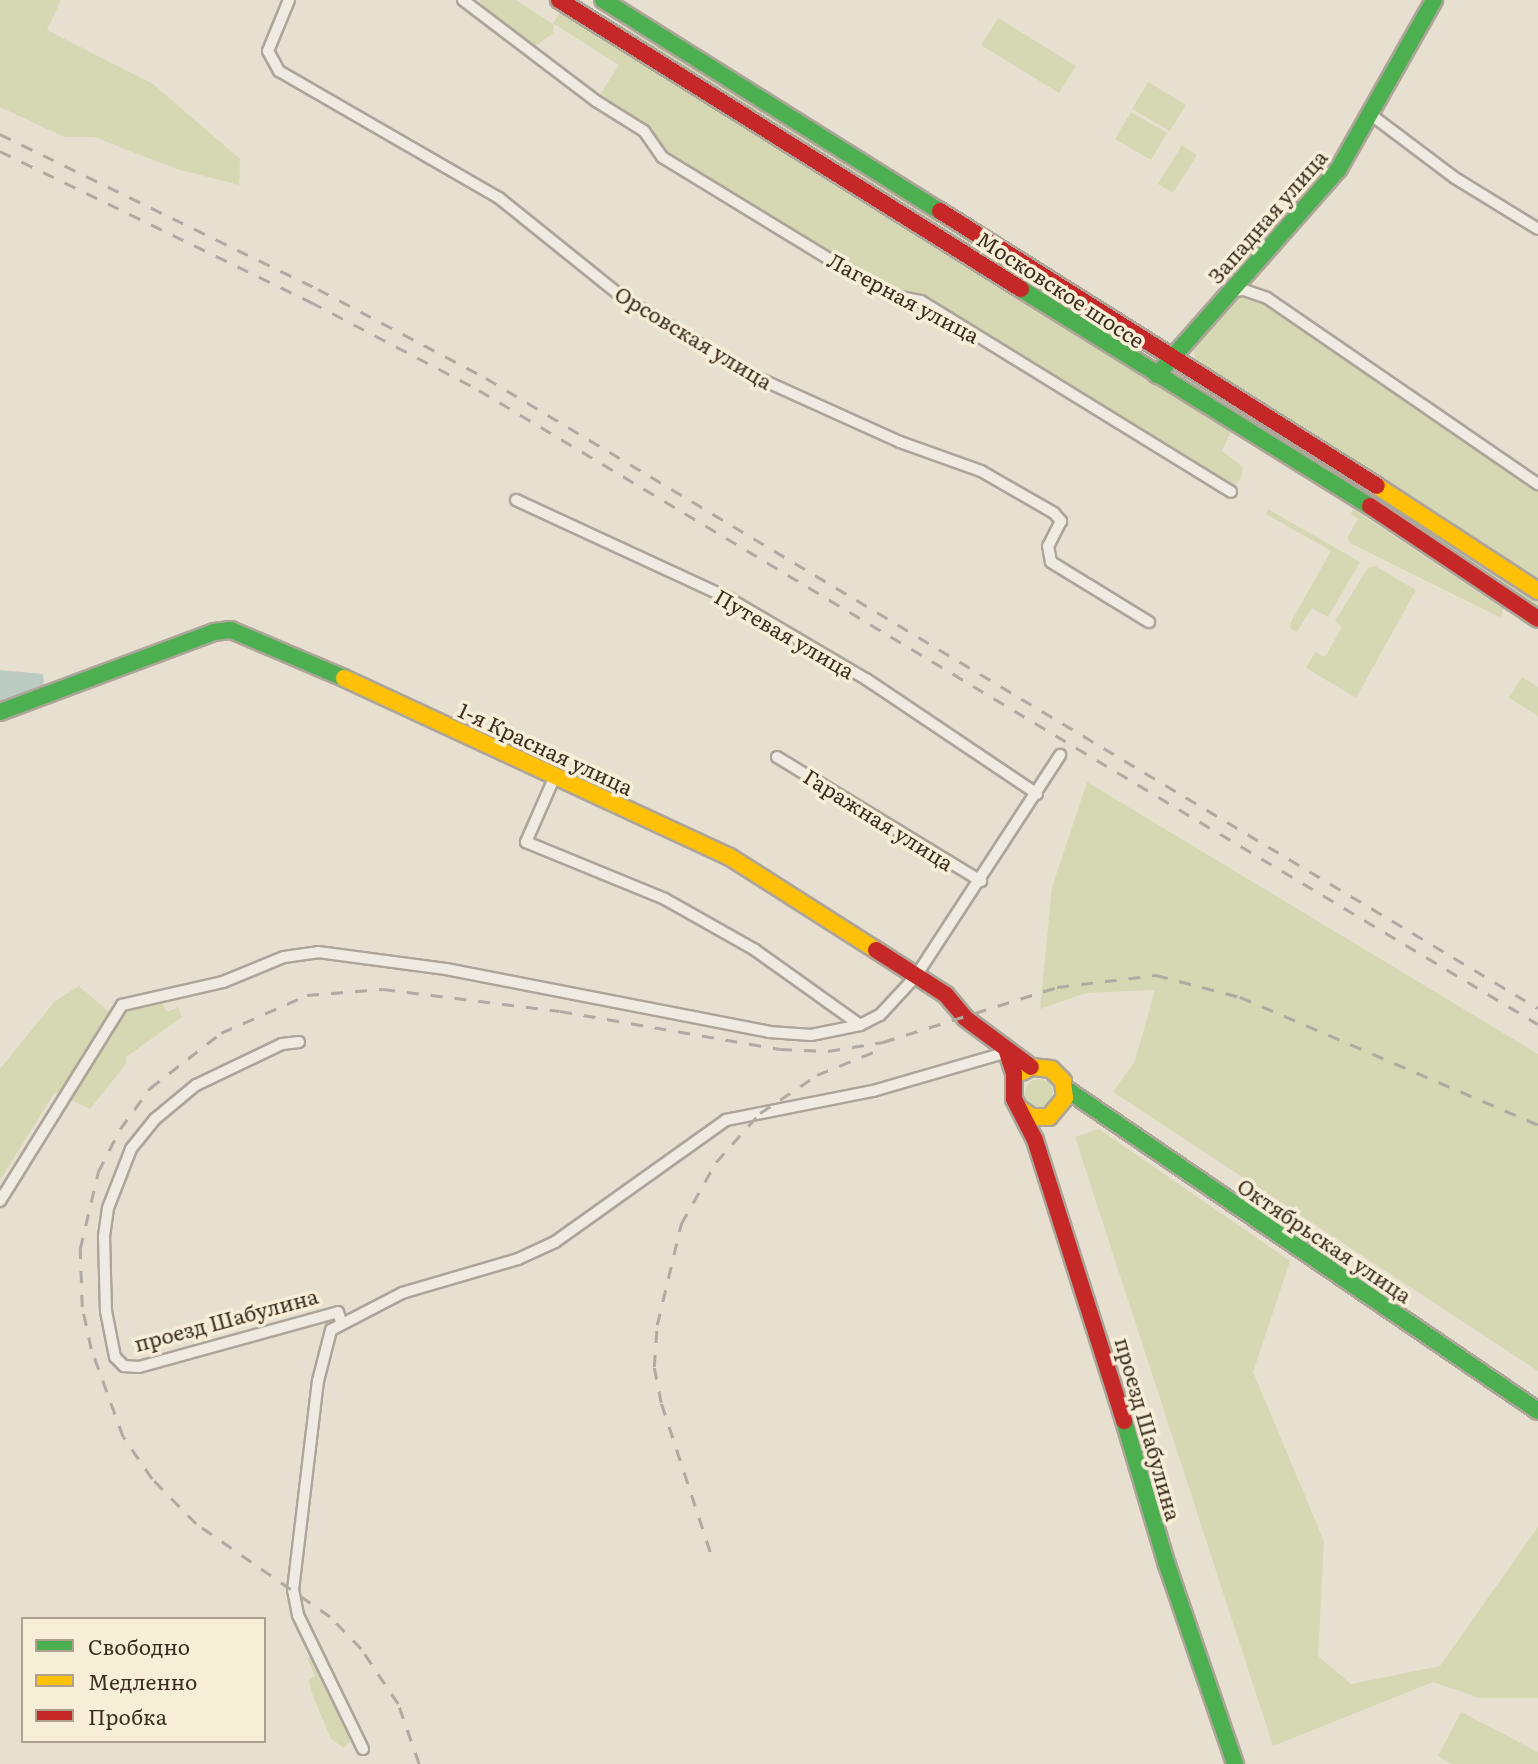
<!DOCTYPE html>
<html>
<head>
<meta charset="utf-8">
<style>
  body { margin:0 }
  #map { position:relative; width:1538px; height:1764px; overflow:hidden; background:#e7e0d1; font-family:Literata,serif }
  div>[style] { position:absolute }
  .green>* { inset:0; background:#d6d7b3 }
  .round { border-radius:50% }
  .water>* { inset:0; background:#bcccc2 }
  .roads { filter:drop-shadow(2px 0 #ada599) drop-shadow(-2px 0 #ada599) drop-shadow(0 2px #ada599) drop-shadow(0 -2px #ada599) }
  .street>* { height:10px; margin:-5px; padding:0 5px; transform-origin:5px; border-radius:5px; background:#efebe3 }
  .fast>* { height:16px; margin:-8px; padding:0 8px; transform-origin:8px; border-radius:8px; background:#4caf50 }
  .slow>* { height:16px; margin:-8px; padding:0 8px; transform-origin:8px; border-radius:8px; background:#ffc107 }
  .jam>* { height:16px; margin:-8px; padding:0 8px; transform-origin:8px; border-radius:8px; background:#c62828 }
  .rail>* { height:2.5px; margin-top:-1.25px; transform-origin:0; background:repeating-linear-gradient(90deg,#afaaa2 0 12px,transparent 0 24px) }
  span { translate:-50% -50%; white-space:nowrap; text-align:center; line-height:1.15; -webkit-text-stroke:7px #f7eed8; paint-order:stroke }
  .street-label { font-size:21px; color:#3d2e20 }
  .legend { position:absolute; left:21px; top:1617px; width:245px; height:126px; box-sizing:border-box; background:#f7eed8; border:2px solid #ada18e; margin:0; padding:9px 12px; list-style:none; font-size:21px; color:#3d2e20 }
  .legend li { display:flex; align-items:center; gap:14px; height:35px }
  .legend b { width:35px; border:2px solid #ada18e }
</style>
</head>
<body>
<div id="map">
  <div class="green">
    <div style="clip-path:polygon(0 0,61px 0,47px 30px,153px 84px,240px 159px,239px 185px,177px 169px,94px 137px,64px 137px,0 107px)"></div>
    <div style="clip-path:polygon(479px 0,516px 0,553px 24px,561px 11px,1234px 425px,1222px 451px,1243px 467px,1241px 478px,1231px 492px,921px 301px,895px 296px,662px 157px,653px 143px,596px 101px,619px 65px,554px 24px,553px 33px,533px 48px,497px 25px)"></div>
    <div style="clip-path:polygon(578px 0,682px 61px,1149px 356px,1147px 356px)"></div>
    <div style="clip-path:polygon(998px 18px,1076px 66px,1059px 93px,981px 45px)"></div>
    <div style="clip-path:polygon(1148px 82px,1186px 105px,1170px 131px,1132px 109px)"></div>
    <div style="clip-path:polygon(1131px 112px,1167px 133px,1151px 160px,1115px 139px)"></div>
    <div style="clip-path:polygon(1182px 145px,1197px 155px,1173px 193px,1158px 184px)"></div>
    <div style="clip-path:polygon(1240px 294px,1265px 302px,1345px 354px,1538px 491px,1538px 584px,1342px 451px,1196px 360px,1192px 345px,1229px 299px)"></div>
    <div style="clip-path:polygon(1178px 372px,1433px 530px,1538px 602px,1538px 608px,1176px 376px)"></div>
    <div style="clip-path:polygon(1268px 509px,1360px 562px,1328px 617px,1312px 608px,1297px 632px,1290px 628px,1291px 622px,1331px 551px,1266px 514px)"></div>
    <div style="clip-path:polygon(1353px 509px,1503px 609px,1501px 618px,1350px 543px,1347px 538px,1358px 519px,1351px 514px)"></div>
    <div style="clip-path:polygon(1375px 566px,1416px 590px,1356px 698px,1306px 668px,1315px 652px,1325px 657px,1342px 627px,1335px 621px,1368px 568px)"></div>
    <div style="clip-path:polygon(1522px 677px,1538px 687px,1538px 716px,1509px 698px)"></div>
    <div style="clip-path:polygon(1087px 782px,1538px 1054px,1538px 1371px,1113px 1092px,1135px 1061px,1155px 990px,1086px 993px,1040px 1009px,1052px 887px)"></div>
    <div style="clip-path:polygon(79px 986px,115px 1017px,134px 1004px,160px 998px,167px 1012px,178px 1007px,182px 1017px,126px 1057px,126px 1064px,90px 1109px,55px 1092px,0 1180px,0 1069px,55px 1001px)"></div>
    <div class="round" style="left:1025px;top:1079px;width:28px;height:28px"></div>
    <div style="clip-path:polygon(1099px 1129px,1290px 1261px,1253px 1372px,1324px 1541px,1318px 1656px,1351px 1684px,1440px 1666px,1538px 1527px,1538px 1698px,1479px 1698px,1433px 1682px,1273px 1746px,1075px 1137px)"></div>
    <div style="clip-path:polygon(307px 1657px,316px 1657px,348px 1726px,351px 1740px,344px 1748px,331px 1739px,311px 1691px,309px 1679px,315px 1676px)"></div>
    <div style="clip-path:polygon(1461px 1712px,1538px 1752px,1538px 1764px,1452px 1764px,1438px 1756px)"></div>
  </div>
  <div class="water">
    <div style="clip-path:polygon(0 670px,43px 674px,44px 687px,0 704px)"></div>
  </div>
  <div class="roads">
    <div class="street">
      <div style="left:289px;top:0;width:55px;rotate:112.4deg"></div>
      <div style="left:268px;top:51px;width:23px;rotate:61deg"></div>
      <div style="left:279px;top:71px;width:254px;rotate:30deg"></div>
      <div style="left:499px;top:198px;width:158px;rotate:38.8deg"></div>
      <div style="left:622px;top:297px;width:144px;rotate:31.4deg"></div>
      <div style="left:745px;top:372px;width:170px;rotate:24.3deg"></div>
      <div style="left:900px;top:442px;width:86px;rotate:19.7deg"></div>
      <div style="left:981px;top:471px;width:84px;rotate:29.9deg"></div>
      <div style="left:1054px;top:513px;width:11px;rotate:49deg"></div>
      <div style="left:1061px;top:521px;width:28px;rotate:117deg"></div>
      <div style="left:1048px;top:546px;width:16px;rotate:79deg"></div>
      <div style="left:1051px;top:562px;width:115px;rotate:31.5deg"></div>
      <div style="left:463px;top:0;width:167px;rotate:37.2deg"></div>
      <div style="left:596px;top:101px;width:57px;rotate:32deg"></div>
      <div style="left:644px;top:131px;width:32px;rotate:55deg"></div>
      <div style="left:662px;top:157px;width:244px;rotate:31.4deg"></div>
      <div style="left:870px;top:284px;width:28px;rotate:26deg"></div>
      <div style="left:895px;top:296px;width:26px;rotate:11deg"></div>
      <div style="left:921px;top:301px;width:364px;rotate:31.6deg"></div>
      <div style="left:1370px;top:114px;width:106px;rotate:37deg"></div>
      <div style="left:1455px;top:178px;width:97px;rotate:31.6deg"></div>
      <div style="left:1229px;top:292px;width:15px;rotate:-8deg"></div>
      <div style="left:1244px;top:290px;width:24px;rotate:19deg"></div>
      <div style="left:1267px;top:298px;width:329px;rotate:34.5deg"></div>
      <div style="left:516px;top:500px;width:236px;rotate:24.8deg"></div>
      <div style="left:730px;top:599px;width:158px;rotate:30.5deg"></div>
      <div style="left:866px;top:679px;width:206px;rotate:33.9deg"></div>
      <div style="left:777px;top:757px;width:239px;rotate:31.3deg"></div>
      <div style="left:555px;top:776px;width:72px;rotate:113.7deg"></div>
      <div style="left:526px;top:842px;width:150px;rotate:22.3deg"></div>
      <div style="left:665px;top:899px;width:103px;rotate:29.5deg"></div>
      <div style="left:755px;top:950px;width:129px;rotate:35.5deg"></div>
      <div style="left:299px;top:1042px;width:17px;rotate:173deg"></div>
      <div style="left:282px;top:1044px;width:95px;rotate:154.5deg"></div>
      <div style="left:196px;top:1085px;width:53px;rotate:140.3deg"></div>
      <div style="left:155px;top:1119px;width:38px;rotate:129deg"></div>
      <div style="left:131px;top:1149px;width:63px;rotate:111.3deg"></div>
      <div style="left:108px;top:1208px;width:28px;rotate:98deg"></div>
      <div style="left:104px;top:1236px;width:75px;rotate:88.5deg"></div>
      <div style="left:106px;top:1311px;width:47px;rotate:78.9deg"></div>
      <div style="left:115px;top:1357px;width:13px;rotate:45deg"></div>
      <div style="left:124px;top:1366px;width:15px;rotate:4deg"></div>
      <div style="left:139px;top:1367px;width:206px;rotate:-15.4deg"></div>
      <div style="left:338px;top:1312px;width:10px;rotate:73deg"></div>
      <div style="left:0;top:1201px;width:231px;rotate:-58.1deg"></div>
      <div style="left:122px;top:1005px;width:104px;rotate:-12.8deg"></div>
      <div style="left:223px;top:982px;width:66px;rotate:-22.3deg"></div>
      <div style="left:284px;top:957px;width:34px;rotate:-8deg"></div>
      <div style="left:318px;top:952px;width:129px;rotate:7.6deg"></div>
      <div style="left:446px;top:969px;width:329px;rotate:11deg"></div>
      <div style="left:769px;top:1032px;width:42px;rotate:4.1deg"></div>
      <div style="left:811px;top:1035px;width:50px;rotate:-11.5deg"></div>
      <div style="left:860px;top:1025px;width:22px;rotate:-27deg"></div>
      <div style="left:880px;top:1015px;width:53px;rotate:-47.3deg"></div>
      <div style="left:916px;top:976px;width:264px;rotate:-56.9deg"></div>
      <div style="left:363px;top:1749px;width:149px;rotate:-115.9deg"></div>
      <div style="left:298px;top:1615px;width:25px;rotate:-101deg"></div>
      <div style="left:293px;top:1590px;width:210px;rotate:-83.2deg"></div>
      <div style="left:318px;top:1381px;width:53px;rotate:-75.7deg"></div>
      <div style="left:331px;top:1330px;width:80px;rotate:-27.5deg"></div>
      <div style="left:402px;top:1293px;width:121px;rotate:-16.3deg"></div>
      <div style="left:518px;top:1259px;width:41px;rotate:-24.7deg"></div>
      <div style="left:555px;top:1242px;width:210px;rotate:-35.5deg"></div>
      <div style="left:726px;top:1120px;width:150px;rotate:-11.2deg"></div>
      <div style="left:873px;top:1091px;width:140px;rotate:-16.2deg"></div>
    </div>
    <div class="fast">
      <div style="left:603px;top:0;width:398px;rotate:32.1deg"></div>
      <div style="left:1021px;top:289px;width:411px;rotate:31.9deg"></div>
      <div style="left:1157px;top:375px;width:273px;rotate:-48.6deg"></div>
      <div style="left:1338px;top:170px;width:195px;rotate:-60.5deg"></div>
      <div style="left:0;top:712px;width:228px;rotate:-20.5deg"></div>
      <div style="left:214px;top:632px;width:17px;rotate:-7deg"></div>
      <div style="left:231px;top:630px;width:123px;rotate:23deg"></div>
      <div style="left:1066px;top:1089px;width:571px;rotate:34.3deg"></div>
      <div style="left:1124px;top:1421px;width:150px;rotate:73.4deg"></div>
      <div style="left:1167px;top:1565px;width:210px;rotate:71.1deg"></div>
    </div>
    <div class="slow">
      <div style="left:1377px;top:486px;width:192px;rotate:33.1deg"></div>
      <div style="left:344px;top:678px;width:425px;rotate:24.9deg"></div>
      <div style="left:730px;top:857px;width:173px;rotate:32.5deg"></div>
      <div style="left:1020px;top:1109px;width:14px;rotate:34deg"></div>
      <div style="left:1032px;top:1117px;width:17px"></div>
      <div style="left:1049px;top:1117px;width:25px;rotate:-50deg"></div>
      <div style="left:1065px;top:1098px;width:17px;rotate:-97deg"></div>
      <div style="left:1063px;top:1081px;width:17px;rotate:-135deg"></div>
      <div style="left:1051px;top:1069px;width:20px;rotate:-174deg"></div>
      <div style="left:1031px;top:1067px;width:10px;rotate:151deg"></div>
    </div>
    <div class="jam">
      <div style="left:559px;top:0;width:545px;rotate:32.03deg"></div>
      <div style="left:940px;top:211px;width:516px;rotate:32.18deg"></div>
      <div style="left:1370px;top:506px;width:202px;rotate:33.9deg"></div>
      <div style="left:876px;top:950px;width:83px;rotate:32.7deg"></div>
      <div style="left:946px;top:995px;width:30px;rotate:50deg"></div>
      <div style="left:965px;top:1018px;width:82px;rotate:36.6deg"></div>
      <div style="left:1007px;top:1052px;width:23px;rotate:72deg"></div>
      <div style="left:1014px;top:1074px;width:25px;rotate:90deg"></div>
      <div style="left:1014px;top:1099px;width:46px;rotate:62.9deg"></div>
      <div style="left:1035px;top:1140px;width:295px;rotate:72.4deg"></div>
    </div>
  </div>
  <div class="rail">
    <div style="left:0;top:134px;width:354px;rotate:26deg"></div>
    <div style="left:318px;top:289px;width:190px;rotate:27.9deg"></div>
    <div style="left:486px;top:378px;width:1226px;rotate:30.92deg"></div>
    <div style="left:0;top:151px;width:346px;rotate:25.9deg"></div>
    <div style="left:311px;top:302px;width:190px;rotate:27.6deg"></div>
    <div style="left:479px;top:390px;width:1234px;rotate:30.91deg"></div>
    <div style="left:710px;top:1552px;width:157px;rotate:-108.2deg"></div>
    <div style="left:661px;top:1403px;width:37px;rotate:-101deg"></div>
    <div style="left:654px;top:1367px;width:42px;rotate:-85.9deg"></div>
    <div style="left:657px;top:1325px;width:104px;rotate:-76.6deg"></div>
    <div style="left:681px;top:1224px;width:71px;rotate:-60.6deg"></div>
    <div style="left:716px;top:1162px;width:66px;rotate:-48.1deg"></div>
    <div style="left:760px;top:1113px;width:69px;rotate:-33.7deg"></div>
    <div style="left:817px;top:1075px;width:64px;rotate:-22.1deg"></div>
    <div style="left:419px;top:1764px;width:64px;rotate:-109.3deg"></div>
    <div style="left:398px;top:1704px;width:66px;rotate:-123.9deg"></div>
    <div style="left:361px;top:1649px;width:45px;rotate:-134.1deg"></div>
    <div style="left:330px;top:1617px;width:163px;rotate:-145.2deg"></div>
    <div style="left:196px;top:1524px;width:63px;rotate:-134.4deg"></div>
    <div style="left:152px;top:1479px;width:51px;rotate:-124.6deg"></div>
    <div style="left:123px;top:1437px;width:94px;rotate:-110deg"></div>
    <div style="left:91px;top:1349px;width:43px;rotate:-102.1deg"></div>
    <div style="left:82px;top:1307px;width:58px;rotate:-92deg"></div>
    <div style="left:80px;top:1249px;width:79px;rotate:-76.8deg"></div>
    <div style="left:98px;top:1172px;width:48px;rotate:-62.9deg"></div>
    <div style="left:120px;top:1129px;width:51px;rotate:-53.8deg"></div>
    <div style="left:150px;top:1088px;width:90px;rotate:-37.8deg"></div>
    <div style="left:221px;top:1033px;width:94px;rotate:-23.8deg"></div>
    <div style="left:307px;top:995px;width:76px;rotate:-4.5deg"></div>
    <div style="left:383px;top:989px;width:178px;rotate:7.1deg"></div>
    <div style="left:560px;top:1011px;width:223px;rotate:9.8deg"></div>
    <div style="left:780px;top:1049px;width:48px;rotate:2.4deg"></div>
    <div style="left:828px;top:1051px;width:56px;rotate:-9.3deg"></div>
    <div style="left:883px;top:1042px;width:182px;rotate:-17.5deg"></div>
    <div style="left:1057px;top:987px;width:100px;rotate:-6.9deg"></div>
    <div style="left:1156px;top:975px;width:87px;rotate:14.7deg"></div>
    <div style="left:1240px;top:997px;width:324px;rotate:23.2deg"></div>
  </div>
  <div class="street-label">
    <span style="left:1267px;top:216px;rotate:-49deg">Западная улица</span>
    <span style="left:1061px;top:289px;rotate:33deg">Московское шоссе</span>
    <span style="left:904px;top:297px;rotate:28deg">Лагерная улица</span>
    <span style="left:694px;top:337px;rotate:31deg">Орсовская улица</span>
    <span style="left:785px;top:633px;rotate:30deg">Путевая улица</span>
    <span style="left:546px;top:748px;rotate:25deg">1-я Красная улица</span>
    <span style="left:879px;top:819px;rotate:32deg">Гаражная улица</span>
    <span style="left:1325px;top:1240px;rotate:34deg">Октябрьская улица</span>
    <span style="left:226px;top:1319px;rotate:-15deg">проезд Шабулина</span>
    <span style="left:1149px;top:1429px;rotate:74deg">проезд Шабулина</span>
  </div>
  <ul class="legend">
  <li><b style="height:9px;background:#4caf50"></b>Свободно</li>
  <li><b style="height:9px;background:#ffc107"></b>Медленно</li>
  <li><b style="height:9px;background:#c62828"></b>Пробка</li>
  </ul>
</div>
</body>
</html>
